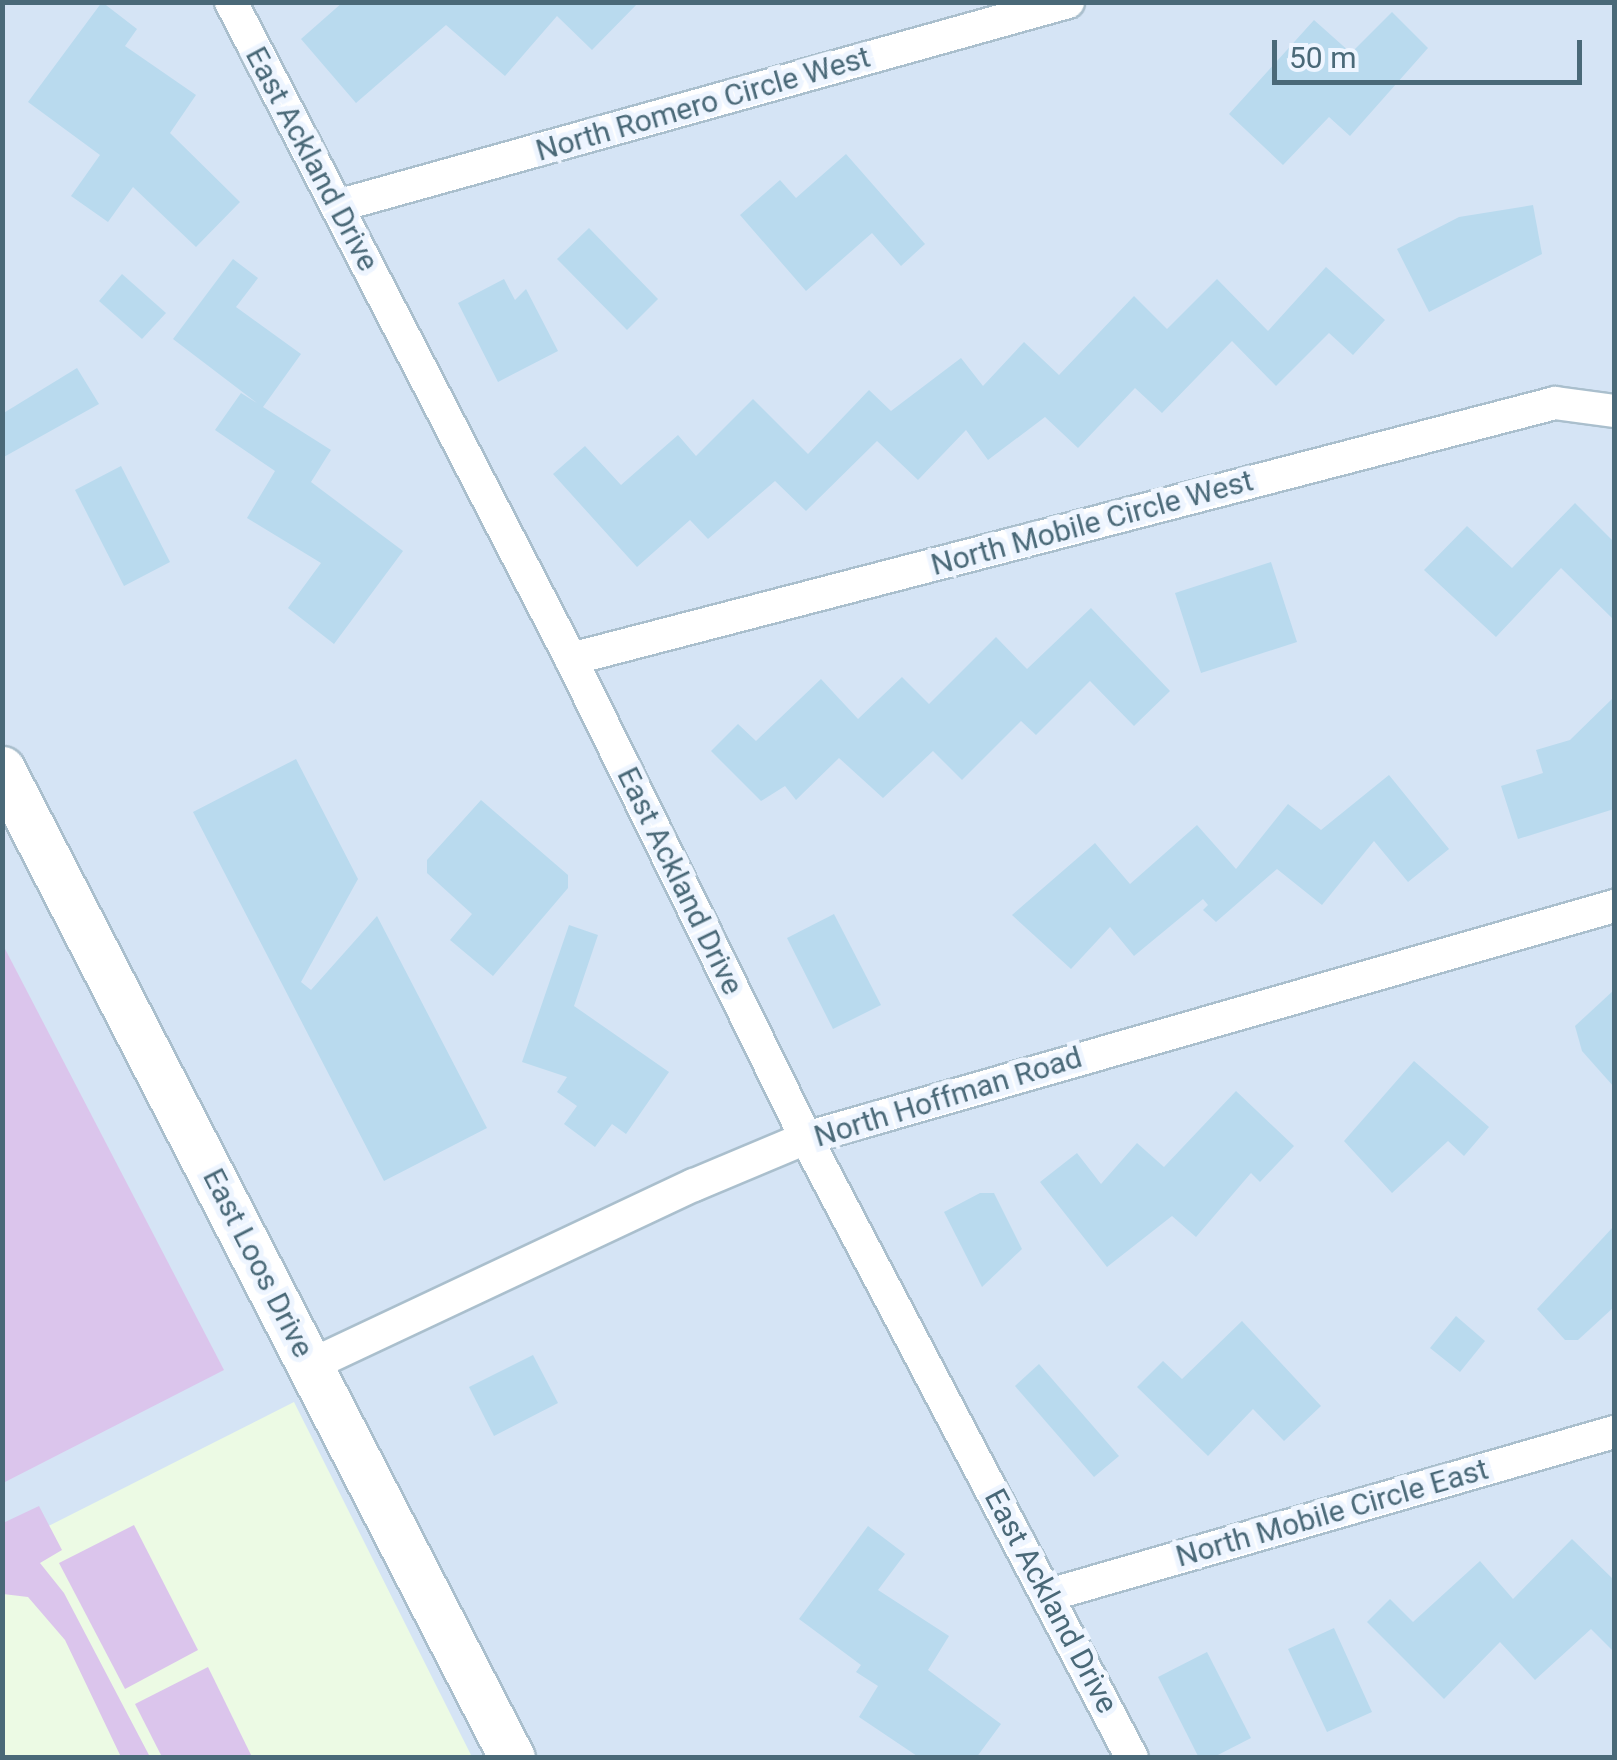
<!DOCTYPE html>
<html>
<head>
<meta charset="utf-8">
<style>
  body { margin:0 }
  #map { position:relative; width:1617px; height:1760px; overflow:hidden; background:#e7f0fd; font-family:Roboto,sans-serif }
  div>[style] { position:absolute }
  .residential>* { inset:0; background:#d5e4f5 }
  .education>* { inset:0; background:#ecfae4 }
  .green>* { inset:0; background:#dbc5ec }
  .building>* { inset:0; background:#b9daee }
  .roads { filter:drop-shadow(2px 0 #aabfcd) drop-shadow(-2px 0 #aabfcd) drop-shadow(0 2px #aabfcd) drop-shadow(0 -2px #aabfcd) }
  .street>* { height:32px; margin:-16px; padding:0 16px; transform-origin:16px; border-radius:16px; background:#fff }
  .secondary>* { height:45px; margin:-22.5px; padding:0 22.5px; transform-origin:22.5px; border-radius:22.5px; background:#fff }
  span { translate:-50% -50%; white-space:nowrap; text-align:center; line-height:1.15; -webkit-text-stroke:10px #eef5ff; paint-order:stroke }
  .street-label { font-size:30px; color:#4a6978 }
  .frame { position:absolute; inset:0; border:5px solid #4a6978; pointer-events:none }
  .scale { position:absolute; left:1272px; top:40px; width:310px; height:45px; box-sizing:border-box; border:5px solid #4a6978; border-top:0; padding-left:12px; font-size:30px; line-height:35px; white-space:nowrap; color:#4a6978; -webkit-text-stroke:8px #eef5ff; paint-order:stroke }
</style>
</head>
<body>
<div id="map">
  <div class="residential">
    <div style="clip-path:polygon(3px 3px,1614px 3px,1614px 1757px,3px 1757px)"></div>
  </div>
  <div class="education">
    <div style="clip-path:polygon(294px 1402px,472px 1757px,3px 1758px,3px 1549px)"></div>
  </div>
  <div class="green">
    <div style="clip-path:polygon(3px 945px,224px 1370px,3px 1483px,2px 1483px)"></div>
    <div style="clip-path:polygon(39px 1506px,62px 1550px,40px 1563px,64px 1593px,150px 1757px,121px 1757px,65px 1640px,28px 1597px,3px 1594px,3px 1523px)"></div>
    <div style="clip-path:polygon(134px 1525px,198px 1650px,125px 1689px,59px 1563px)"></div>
    <div style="clip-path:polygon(208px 1667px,252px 1757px,162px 1757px,135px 1704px)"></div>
  </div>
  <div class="building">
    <div style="clip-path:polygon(102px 2px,137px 29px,125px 46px,196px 95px,170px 133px,240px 202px,196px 247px,133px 187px,108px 222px,71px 196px,100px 155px,28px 102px)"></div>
    <div style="clip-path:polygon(343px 2px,639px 2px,592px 50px,557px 16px,505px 76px,446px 25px,356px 103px,301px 39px)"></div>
    <div style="clip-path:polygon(1392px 12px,1428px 48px,1350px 136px,1329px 117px,1283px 165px,1229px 114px,1314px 20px,1351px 53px)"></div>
    <div style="clip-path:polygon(846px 154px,925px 244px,901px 266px,872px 233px,806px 291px,740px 215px,780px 180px,796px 198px)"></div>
    <div style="clip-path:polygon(1533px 205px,1542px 254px,1429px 312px,1397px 249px,1459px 217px)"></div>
    <div style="clip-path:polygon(589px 228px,658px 299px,627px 330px,557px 259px)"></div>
    <div style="clip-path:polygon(233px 259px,258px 278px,236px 307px,301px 354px,263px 407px,331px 450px,311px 482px,403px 551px,334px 644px,288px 608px,321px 563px,247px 518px,275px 471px,215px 430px,241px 393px,257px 403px,173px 339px)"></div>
    <div style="clip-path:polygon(1326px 267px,1385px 320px,1353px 355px,1329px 333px,1276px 386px,1232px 341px,1162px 413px,1135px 388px,1078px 448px,1045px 417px,988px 460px,966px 430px,918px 480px,877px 441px,806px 511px,775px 481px,708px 539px,690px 520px,637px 567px,553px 474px,585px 446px,621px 485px,678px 435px,696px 456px,753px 399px,808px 454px,869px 390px,891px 411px,961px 358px,983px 386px,1024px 342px,1059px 375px,1134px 296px,1167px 329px,1217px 279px,1268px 331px)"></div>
    <div style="clip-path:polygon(122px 274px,166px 313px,142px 339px,99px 301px)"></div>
    <div style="clip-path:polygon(504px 279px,515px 300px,526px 289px,558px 351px,498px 382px,458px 303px)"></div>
    <div style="clip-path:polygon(77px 368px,99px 404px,2px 458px,2px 414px)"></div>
    <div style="clip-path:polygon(121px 466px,170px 562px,124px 586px,75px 490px)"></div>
    <div style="clip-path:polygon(1575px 503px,1614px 542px,1614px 620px,1561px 568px,1496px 637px,1424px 570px,1467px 526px,1512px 568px)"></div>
    <div style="clip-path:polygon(1271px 562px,1297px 642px,1201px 673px,1175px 593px)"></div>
    <div style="clip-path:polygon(1091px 608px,1170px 691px,1134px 726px,1090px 681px,1036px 735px,1021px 721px,962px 780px,933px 751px,883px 798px,839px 758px,796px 800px,785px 786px,761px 801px,711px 751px,738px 724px,756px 741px,821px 679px,858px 719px,902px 677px,929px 704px,996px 637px,1027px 669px)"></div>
    <div style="clip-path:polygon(1614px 697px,1614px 809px,1518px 839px,1501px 786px,1543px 773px,1536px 750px,1570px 740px)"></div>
    <div style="clip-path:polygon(296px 759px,358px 879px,301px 982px,311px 990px,377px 916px,487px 1128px,384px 1181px,193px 812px)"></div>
    <div style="clip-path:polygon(1389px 775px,1449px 849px,1408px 882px,1374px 841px,1322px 905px,1277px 869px,1216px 922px,1203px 910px,1208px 905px,1203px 899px,1134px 956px,1110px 927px,1071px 969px,1012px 915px,1095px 843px,1130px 884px,1197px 825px,1236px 869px,1288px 804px,1321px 830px)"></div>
    <div style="clip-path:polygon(481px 800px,568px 875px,568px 888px,493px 976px,450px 940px,472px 914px,427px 873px,427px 860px)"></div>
    <div style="clip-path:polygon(834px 914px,881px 1005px,833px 1029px,787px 938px)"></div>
    <div style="clip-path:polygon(569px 925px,598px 935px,574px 1006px,669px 1072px,626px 1134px,612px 1124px,595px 1147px,564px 1124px,577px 1106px,557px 1092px,567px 1077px,522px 1062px)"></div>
    <div style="clip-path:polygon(1614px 990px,1614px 1087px,1582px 1051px,1575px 1026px)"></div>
    <div style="clip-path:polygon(1414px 1061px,1489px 1127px,1464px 1156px,1448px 1141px,1392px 1193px,1344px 1141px)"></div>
    <div style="clip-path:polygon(1236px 1091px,1294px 1146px,1260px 1182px,1251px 1173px,1196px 1237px,1172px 1216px,1107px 1267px,1040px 1182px,1077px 1153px,1101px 1184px,1137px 1143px,1164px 1167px)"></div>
    <div style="clip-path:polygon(980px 1193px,994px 1193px,1022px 1249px,982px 1287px,944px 1212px)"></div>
    <div style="clip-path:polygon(1614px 1226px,1614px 1307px,1578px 1340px,1565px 1340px,1537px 1309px)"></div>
    <div style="clip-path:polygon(1456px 1316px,1485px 1341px,1460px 1372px,1430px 1348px)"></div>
    <div style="clip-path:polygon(1242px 1321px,1321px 1406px,1284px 1441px,1253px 1409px,1208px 1456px,1137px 1387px,1163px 1361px,1182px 1379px)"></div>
    <div style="clip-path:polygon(533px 1355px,558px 1403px,494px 1436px,469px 1387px)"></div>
    <div style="clip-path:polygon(1039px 1364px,1119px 1456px,1094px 1477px,1015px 1386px)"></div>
    <div style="clip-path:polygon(868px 1526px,905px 1554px,878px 1590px,949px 1636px,928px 1670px,1001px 1724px,976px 1758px,920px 1758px,859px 1717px,878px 1686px,856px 1672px,861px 1665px,799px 1619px)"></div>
    <div style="clip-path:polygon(1572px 1539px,1614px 1580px,1614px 1652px,1591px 1629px,1535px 1680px,1500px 1642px,1444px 1699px,1367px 1622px,1390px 1599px,1413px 1622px,1480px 1561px,1513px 1599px)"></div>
    <div style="clip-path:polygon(1334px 1628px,1372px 1712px,1327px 1732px,1288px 1649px)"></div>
    <div style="clip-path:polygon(1207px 1652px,1251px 1738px,1212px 1758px,1199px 1758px,1158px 1677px)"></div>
  </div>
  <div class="roads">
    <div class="street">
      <div style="left:231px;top:2px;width:740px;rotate:62.64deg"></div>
      <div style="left:571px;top:659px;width:534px;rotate:63.87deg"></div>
      <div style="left:806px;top:1138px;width:700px;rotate:62.26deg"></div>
      <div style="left:337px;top:206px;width:759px;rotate:-15.59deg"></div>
      <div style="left:571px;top:659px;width:1017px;rotate:-14.58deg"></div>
      <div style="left:1555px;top:403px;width:60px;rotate:7.7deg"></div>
      <div style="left:311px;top:1365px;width:423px;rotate:-25.2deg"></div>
      <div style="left:694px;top:1185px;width:121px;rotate:-22.8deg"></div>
      <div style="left:806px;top:1138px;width:841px;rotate:-16.02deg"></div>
      <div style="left:1049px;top:1595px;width:588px;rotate:-16.09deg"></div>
    </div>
    <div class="secondary">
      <div style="left:2px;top:769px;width:1113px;rotate:62.72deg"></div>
    </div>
  </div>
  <div class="street-label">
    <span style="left:703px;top:104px;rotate:-16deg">North Romero Circle West</span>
    <span style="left:312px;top:159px;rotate:62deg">East Ackland Drive</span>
    <span style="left:1092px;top:523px;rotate:-15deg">North Mobile Circle West</span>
    <span style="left:680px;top:881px;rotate:64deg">East Ackland Drive</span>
    <span style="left:948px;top:1097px;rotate:-17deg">North Hoffman Road</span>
    <span style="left:258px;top:1263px;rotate:63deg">East Loos Drive</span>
    <span style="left:1332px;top:1513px;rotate:-16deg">North Mobile Circle East</span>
    <span style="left:1051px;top:1601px;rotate:62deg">East Ackland Drive</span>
  </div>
  <div class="frame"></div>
  <div class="scale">50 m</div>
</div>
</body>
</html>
